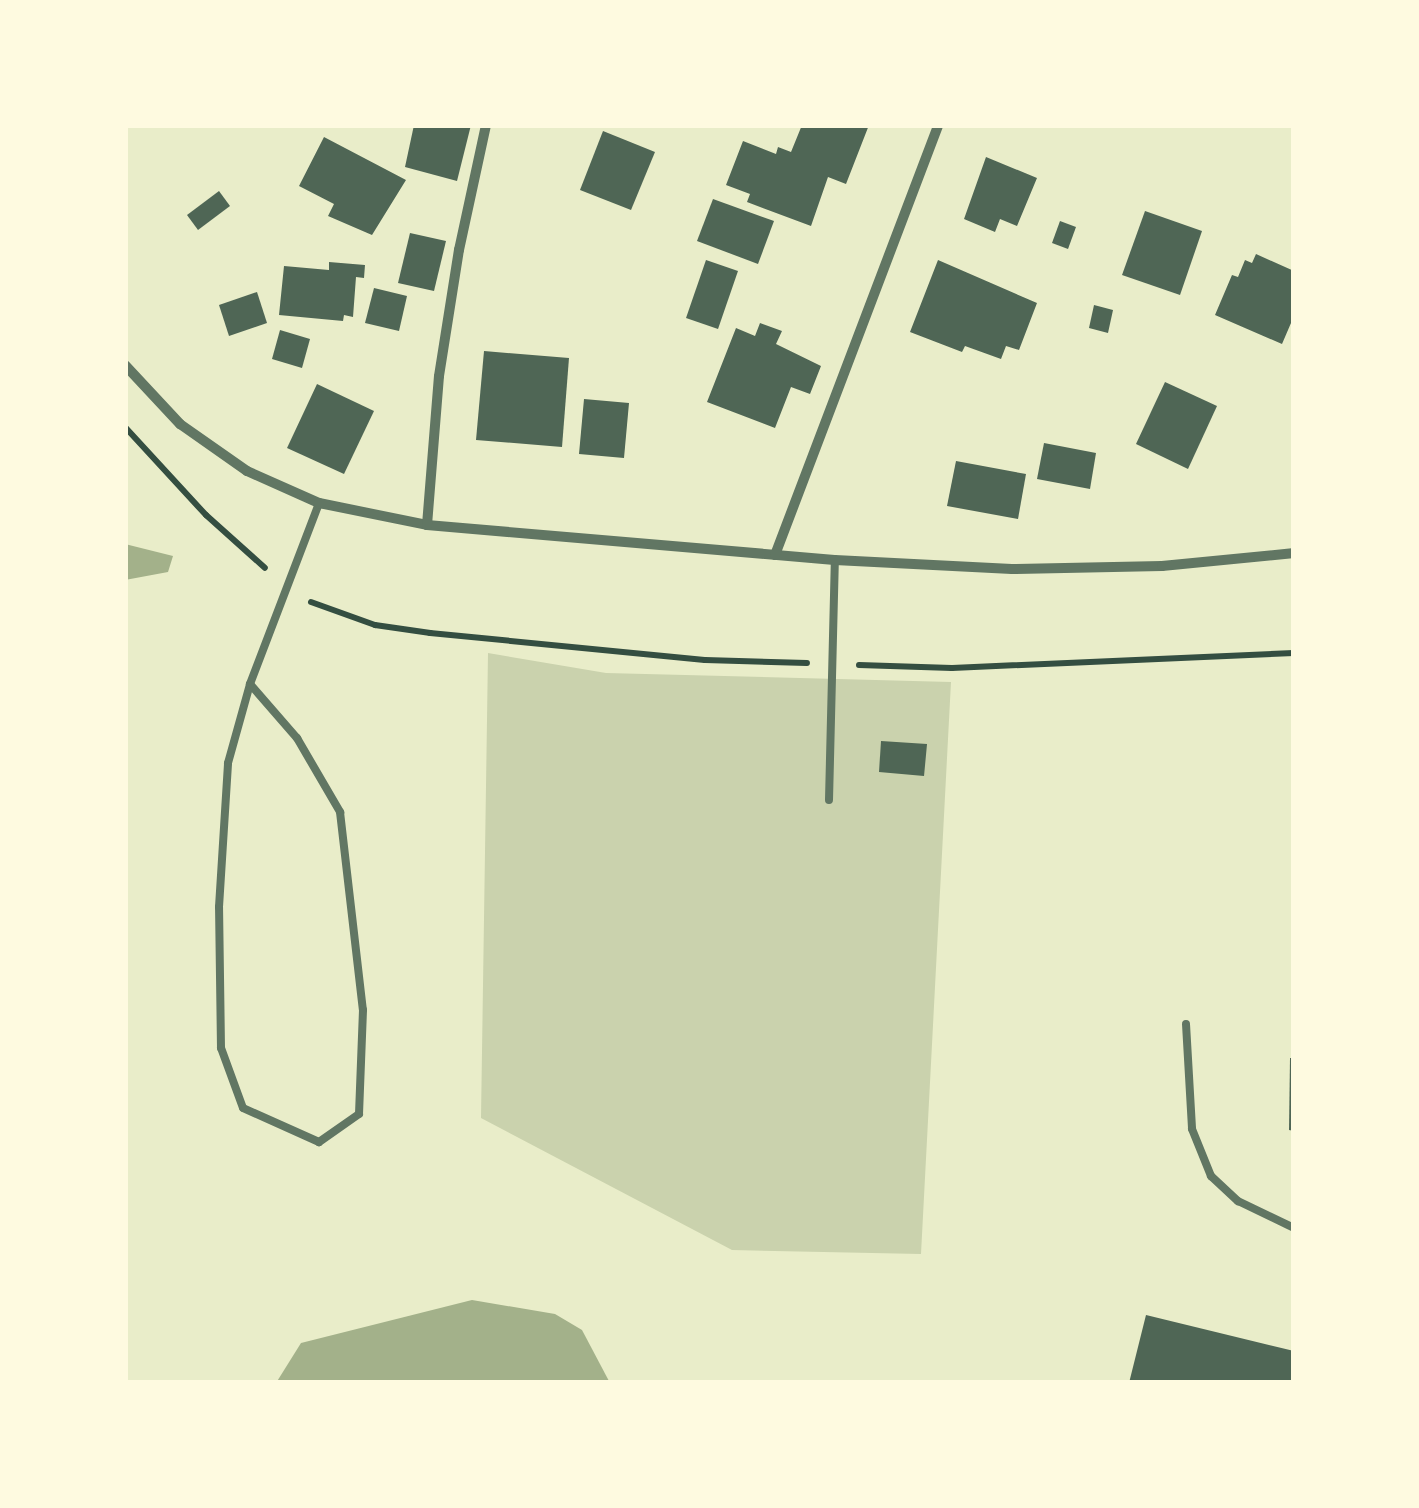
<!DOCTYPE html>
<html>
<head>
<meta charset="utf-8">
<style>
  body { margin:0 }
  #map { position:relative; width:1419px; height:1508px; overflow:hidden; background:#e9edc9; font-family:Figtree,sans-serif }
  div>[style] { position:absolute }
  .green>* { inset:0; background:#cad2ad }
  .water>* { inset:0; background:#a3b18a }
  .building>* { inset:0; background:#4f6655 }
  .path>* { height:6px; margin:-3px; padding:0 3px; transform-origin:3px; border-radius:3px; background:#344e41 }
  .service>* { height:8px; margin:-4px; padding:0 4px; transform-origin:4px; border-radius:4px; background:#617663 }
  .minor>* { height:10px; margin:-5px; padding:0 5px; transform-origin:5px; border-radius:5px; background:#617663 }
  span { translate:-50% -50%; white-space:nowrap; text-align:center; line-height:1.15; -webkit-text-stroke:8px #fefae0; paint-order:stroke }
  .frame { position:absolute; inset:0; border:128px solid #fefae0; pointer-events:none }
</style>
</head>
<body>
<div id="map">
  <div class="green">
    <div style="clip-path:polygon(488px 653px,606px 673px,951px 682px,921px 1254px,732px 1250px,481px 1118px)"></div>
  </div>
  <div class="water">
    <div style="clip-path:polygon(125px 544px,173px 556px,168px 572px,125px 580px)"></div>
    <div style="clip-path:polygon(472px 1300px,555px 1314px,582px 1330px,610px 1383px,276px 1383px,301px 1343px)"></div>
  </div>
  <div class="building">
    <div style="clip-path:polygon(414px 125px,471px 125px,457px 181px,405px 167px)"></div>
    <div style="clip-path:polygon(802px 125px,869px 125px,846px 184px,828px 177px,811px 226px,747px 202px,750px 194px,726px 185px,743px 141px,776px 154px,778px 147px,791px 152px)"></div>
    <div style="clip-path:polygon(603px 131px,655px 152px,631px 210px,580px 190px)"></div>
    <div style="clip-path:polygon(324px 137px,406px 180px,372px 235px,328px 216px,334px 204px,299px 186px)"></div>
    <div style="clip-path:polygon(986px 157px,1037px 178px,1017px 226px,1000px 219px,995px 232px,964px 219px)"></div>
    <div style="clip-path:polygon(219px 191px,230px 206px,198px 230px,187px 215px)"></div>
    <div style="clip-path:polygon(713px 199px,774px 221px,758px 264px,697px 241px)"></div>
    <div style="clip-path:polygon(1145px 211px,1202px 231px,1180px 295px,1122px 275px)"></div>
    <div style="clip-path:polygon(1060px 221px,1076px 227px,1068px 249px,1052px 243px)"></div>
    <div style="clip-path:polygon(410px 233px,446px 241px,434px 291px,398px 283px)"></div>
    <div style="clip-path:polygon(1256px 254px,1294px 271px,1294px 316px,1282px 344px,1215px 315px,1232px 275px,1238px 277px,1245px 260px,1252px 263px)"></div>
    <div style="clip-path:polygon(706px 260px,738px 271px,718px 329px,686px 318px)"></div>
    <div style="clip-path:polygon(938px 260px,1037px 303px,1019px 350px,1006px 346px,1001px 359px,965px 346px,962px 352px,910px 332px)"></div>
    <div style="clip-path:polygon(329px 262px,365px 265px,364px 278px,356px 277px,353px 317px,344px 315px,343px 321px,279px 315px,284px 266px,329px 270px)"></div>
    <div style="clip-path:polygon(374px 288px,407px 296px,399px 331px,365px 323px)"></div>
    <div style="clip-path:polygon(257px 292px,267px 323px,229px 336px,219px 305px)"></div>
    <div style="clip-path:polygon(1094px 305px,1113px 310px,1108px 333px,1089px 328px)"></div>
    <div style="clip-path:polygon(760px 323px,782px 331px,776px 344px,821px 366px,810px 394px,791px 387px,775px 428px,707px 402px,736px 328px,755px 336px)"></div>
    <div style="clip-path:polygon(280px 330px,310px 339px,302px 368px,272px 359px)"></div>
    <div style="clip-path:polygon(484px 351px,569px 358px,562px 447px,476px 440px)"></div>
    <div style="clip-path:polygon(1165px 382px,1217px 406px,1188px 469px,1136px 444px)"></div>
    <div style="clip-path:polygon(317px 384px,374px 411px,344px 474px,287px 448px)"></div>
    <div style="clip-path:polygon(584px 399px,629px 403px,624px 458px,579px 454px)"></div>
    <div style="clip-path:polygon(1044px 443px,1096px 453px,1090px 489px,1037px 479px)"></div>
    <div style="clip-path:polygon(956px 461px,1026px 474px,1018px 519px,947px 506px)"></div>
    <div style="clip-path:polygon(881px 741px,927px 744px,924px 776px,879px 772px)"></div>
    <div style="clip-path:polygon(1290px 1058px,1294px 1058px,1294px 1131px,1289px 1130px)"></div>
    <div style="clip-path:polygon(1146px 1315px,1294px 1351px,1294px 1383px,1129px 1383px)"></div>
  </div>
  <div class="path">
    <div style="left:125px;top:427px;width:120px;rotate:47.4deg"></div>
    <div style="left:206px;top:515px;width:79px;rotate:41.9deg"></div>
    <div style="left:311px;top:602px;width:68px;rotate:19.8deg"></div>
    <div style="left:375px;top:625px;width:56px;rotate:8.3deg"></div>
    <div style="left:430px;top:633px;width:276px;rotate:5.6deg"></div>
    <div style="left:705px;top:660px;width:102px;rotate:1.7deg"></div>
    <div style="left:859px;top:665px;width:93px;rotate:1.8deg"></div>
    <div style="left:952px;top:668px;width:342px;rotate:-2.5deg"></div>
  </div>
  <div class="service">
    <div style="left:250px;top:684px;width:72px;rotate:49deg"></div>
    <div style="left:297px;top:738px;width:86px;rotate:59.8deg"></div>
    <div style="left:340px;top:812px;width:199px;rotate:83.4deg"></div>
    <div style="left:363px;top:1010px;width:104px;rotate:92.2deg"></div>
    <div style="left:359px;top:1114px;width:49px;rotate:145deg"></div>
    <div style="left:319px;top:1142px;width:83px;rotate:-155.9deg"></div>
    <div style="left:243px;top:1108px;width:64px;rotate:-110.1deg"></div>
    <div style="left:221px;top:1048px;width:141px;rotate:-90.8deg"></div>
    <div style="left:219px;top:907px;width:144px;rotate:-86.4deg"></div>
    <div style="left:228px;top:763px;width:82px;rotate:-74.4deg"></div>
    <div style="left:250px;top:684px;width:194px;rotate:-69.1deg"></div>
    <div style="left:829px;top:800px;width:240px;rotate:-88.6deg"></div>
    <div style="left:1186px;top:1024px;width:105px;rotate:86.7deg"></div>
    <div style="left:1192px;top:1129px;width:51px;rotate:68deg"></div>
    <div style="left:1211px;top:1176px;width:37px;rotate:43deg"></div>
    <div style="left:1238px;top:1201px;width:62px;rotate:25.7deg"></div>
  </div>
  <div class="minor">
    <div style="left:125px;top:365px;width:81px;rotate:47deg"></div>
    <div style="left:180px;top:424px;width:82px;rotate:35deg"></div>
    <div style="left:247px;top:471px;width:79px;rotate:24deg"></div>
    <div style="left:319px;top:503px;width:110px;rotate:11.5deg"></div>
    <div style="left:427px;top:525px;width:409px;rotate:4.9deg"></div>
    <div style="left:835px;top:560px;width:177px;rotate:2.9deg"></div>
    <div style="left:1012px;top:569px;width:150px;rotate:-1.1deg"></div>
    <div style="left:1162px;top:566px;width:133px;rotate:-5.6deg"></div>
    <div style="left:427px;top:525px;width:149px;rotate:-85.4deg"></div>
    <div style="left:439px;top:376px;width:128px;rotate:-81deg"></div>
    <div style="left:459px;top:250px;width:128px;rotate:-77.8deg"></div>
    <div style="left:775px;top:555px;width:460px;rotate:-69.2deg"></div>
  </div>
  <div class="frame"></div>
</div>
</body>
</html>
